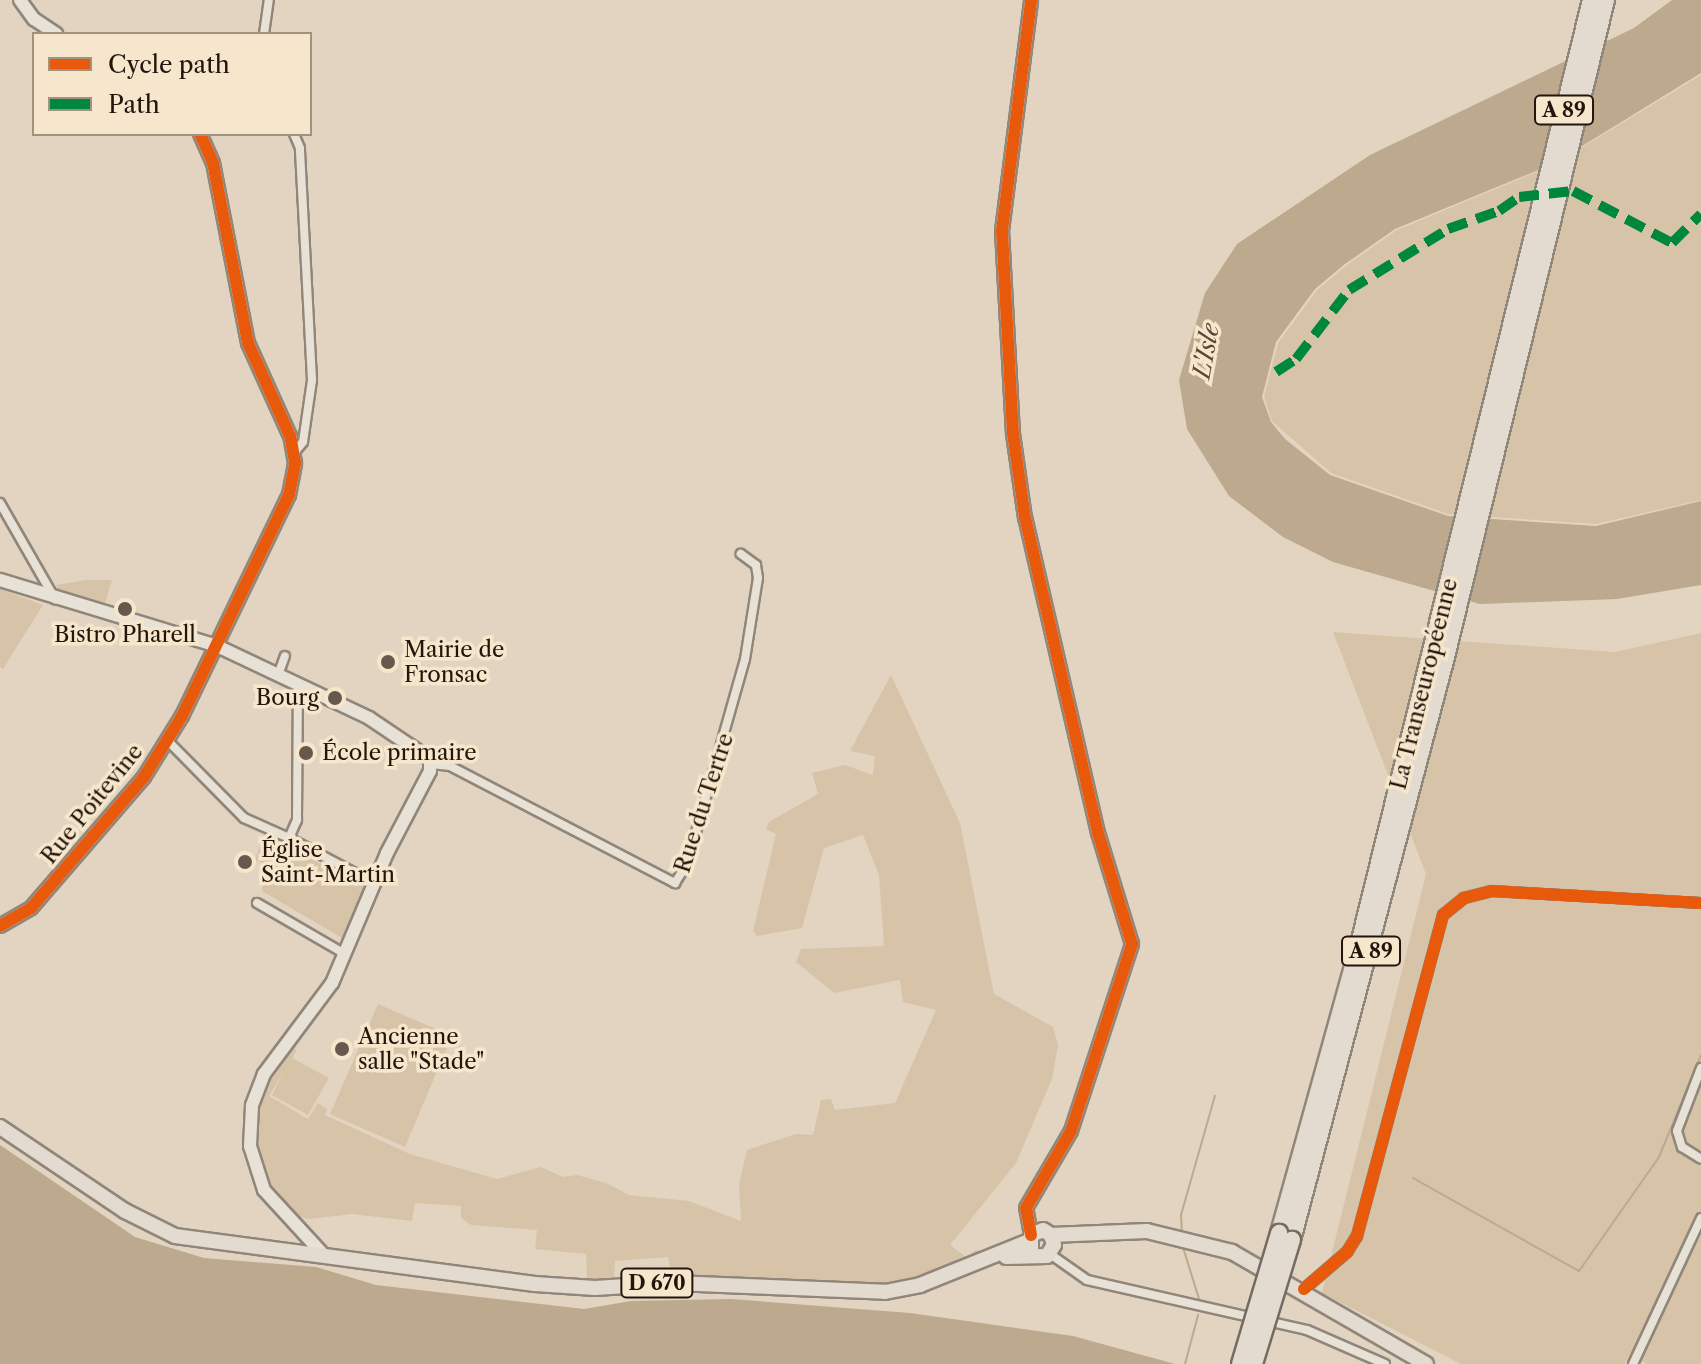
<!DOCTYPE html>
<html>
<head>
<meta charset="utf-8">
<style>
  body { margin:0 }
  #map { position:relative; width:1701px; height:1364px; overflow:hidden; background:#e2d4c0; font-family:"Libre Caslon Text",serif }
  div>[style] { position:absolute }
  .green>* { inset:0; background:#d7c4a8 }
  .water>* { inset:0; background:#bca98e }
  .stream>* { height:2px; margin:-1px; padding:0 1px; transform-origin:1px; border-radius:1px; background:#bca98e }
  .roads { filter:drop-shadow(2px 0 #90867a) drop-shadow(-2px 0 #90867a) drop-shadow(0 2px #90867a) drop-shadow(0 -2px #90867a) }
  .street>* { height:8px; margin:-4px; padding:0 4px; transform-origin:4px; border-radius:4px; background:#e7e1d6 }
  .secondary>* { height:12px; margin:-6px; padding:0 6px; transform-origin:6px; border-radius:6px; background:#e7e1d6 }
  .primary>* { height:14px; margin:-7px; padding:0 7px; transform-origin:7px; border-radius:7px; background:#e3dbcf }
  .highway>* { height:16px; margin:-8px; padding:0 8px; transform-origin:8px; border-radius:8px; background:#e3dbcf }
  .bridges { filter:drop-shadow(2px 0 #756c61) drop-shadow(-2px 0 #756c61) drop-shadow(0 2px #756c61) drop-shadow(0 -2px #756c61) }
  .highway-bridge>* { height:16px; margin:-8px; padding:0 8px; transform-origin:8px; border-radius:8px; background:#e3dbcf }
  .quiet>* { height:10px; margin-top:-5px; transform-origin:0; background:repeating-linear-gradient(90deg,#00873e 0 20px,transparent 0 30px) }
  .cycleway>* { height:12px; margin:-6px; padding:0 6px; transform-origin:6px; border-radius:6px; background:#e8590c }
  .dots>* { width:22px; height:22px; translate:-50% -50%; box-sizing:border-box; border:4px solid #f6e6cc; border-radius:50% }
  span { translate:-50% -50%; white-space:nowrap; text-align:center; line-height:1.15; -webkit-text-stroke:7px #f6e6cc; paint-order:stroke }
  .shield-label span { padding:2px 6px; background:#f6e6cc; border:2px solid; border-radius:6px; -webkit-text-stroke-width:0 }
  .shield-label { font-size:20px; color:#23150d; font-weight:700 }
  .poi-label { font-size:22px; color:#23150d }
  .left { translate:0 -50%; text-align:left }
  .right { translate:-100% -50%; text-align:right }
  .street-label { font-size:22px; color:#23150d }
  .water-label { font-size:24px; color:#594938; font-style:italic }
  .legend { position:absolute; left:32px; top:32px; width:280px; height:104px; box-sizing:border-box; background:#f6e6cc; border:2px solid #a29280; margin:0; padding:10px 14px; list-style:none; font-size:24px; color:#23150d }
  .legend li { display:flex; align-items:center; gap:16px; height:40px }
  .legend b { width:40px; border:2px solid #a29280 }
</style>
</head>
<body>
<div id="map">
  <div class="green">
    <div style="clip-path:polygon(1701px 75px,1701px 500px,1596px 524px,1448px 514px,1331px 473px,1272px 421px,1264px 397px,1278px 343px,1317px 290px,1347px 265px,1397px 230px,1553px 165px)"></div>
    <div style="clip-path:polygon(86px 580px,112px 580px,104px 607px,63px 597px,56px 585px)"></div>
    <div style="clip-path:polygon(0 589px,43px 605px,3px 669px,0 667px)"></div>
    <div style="clip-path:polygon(1333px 632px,1615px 652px,1701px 633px,1701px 1364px,1647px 1364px,1629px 1355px,1625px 1364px,1461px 1364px,1322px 1293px,1426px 874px)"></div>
    <div style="clip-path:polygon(891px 675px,960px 823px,994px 994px,1053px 1027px,1058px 1045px,1052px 1079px,1016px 1163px,950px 1245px,966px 1257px,977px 1249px,982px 1255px,907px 1283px,672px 1278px,668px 1257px,615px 1261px,614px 1279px,587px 1279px,586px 1254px,535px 1249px,537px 1230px,471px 1225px,461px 1218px,461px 1206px,415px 1203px,412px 1221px,352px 1214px,310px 1219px,295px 1216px,280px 1201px,264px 1180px,252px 1133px,271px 1071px,291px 1047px,297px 1050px,292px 1058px,329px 1078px,308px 1115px,272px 1095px,284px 1071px,269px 1096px,308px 1119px,318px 1103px,327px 1109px,325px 1115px,410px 1154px,497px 1179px,541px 1167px,563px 1177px,577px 1175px,606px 1183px,629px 1195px,689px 1201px,741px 1221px,739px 1184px,747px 1150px,796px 1134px,813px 1135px,821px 1100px,831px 1099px,835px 1110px,895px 1103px,936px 1010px,903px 1002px,900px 980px,834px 993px,796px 962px,801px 949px,884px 946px,879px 875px,863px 835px,824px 848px,802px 928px,757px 936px,753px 931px,776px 834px,766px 829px,769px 822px,818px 794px,812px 773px,845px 765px,873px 775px,875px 756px,850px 751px)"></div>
    <div style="clip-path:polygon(264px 835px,365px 886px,344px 939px,262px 891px,265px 864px,255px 860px)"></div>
    <div style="clip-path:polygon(378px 1004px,452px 1036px,405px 1147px,330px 1114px)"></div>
  </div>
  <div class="water">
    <div style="clip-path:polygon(1672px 0,1701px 0,1701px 73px,1553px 164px,1395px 229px,1345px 264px,1315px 289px,1276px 342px,1262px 397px,1271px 422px,1285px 439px,1330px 475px,1448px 516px,1596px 526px,1701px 501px,1701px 585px,1617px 599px,1480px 604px,1333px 562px,1283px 537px,1229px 496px,1187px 429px,1179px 380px,1205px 293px,1237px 244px,1370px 155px,1634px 28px)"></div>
    <div style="clip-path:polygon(0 1145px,135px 1237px,204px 1258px,316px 1267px,376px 1285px,584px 1309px,631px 1301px,731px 1299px,910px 1313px,1073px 1336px,1175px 1364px,0 1364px)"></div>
  </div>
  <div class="stream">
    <div style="left:1413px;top:1178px;width:190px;rotate:29.3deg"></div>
    <div style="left:1579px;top:1271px;width:139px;rotate:-54.9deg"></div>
    <div style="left:1659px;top:1157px;width:110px;rotate:-67.6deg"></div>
    <div style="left:1182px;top:1234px;width:19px;rotate:-93deg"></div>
    <div style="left:1181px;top:1215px;width:124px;rotate:-74.1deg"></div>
    <div style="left:1182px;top:1244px;width:58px;rotate:72.8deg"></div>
    <div style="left:1185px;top:1364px;width:51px;rotate:-75.1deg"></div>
  </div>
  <div class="roads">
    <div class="street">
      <div style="left:264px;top:34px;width:34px;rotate:-82deg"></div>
      <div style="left:294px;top:453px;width:14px;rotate:-51deg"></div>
      <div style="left:303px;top:442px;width:63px;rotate:-81.7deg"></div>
      <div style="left:312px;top:380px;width:232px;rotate:-93deg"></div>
      <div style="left:300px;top:148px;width:15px;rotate:-113deg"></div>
      <div style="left:0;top:503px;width:111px;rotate:60.2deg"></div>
      <div style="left:278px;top:675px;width:20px;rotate:-70deg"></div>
      <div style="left:168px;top:741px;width:108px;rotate:45.4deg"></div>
      <div style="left:244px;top:818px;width:49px;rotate:24deg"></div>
      <div style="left:289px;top:838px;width:20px;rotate:-66deg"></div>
      <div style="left:297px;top:820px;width:135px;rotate:-89.6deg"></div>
      <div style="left:431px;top:764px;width:19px;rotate:6deg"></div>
      <div style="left:450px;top:766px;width:254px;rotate:27.5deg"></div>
      <div style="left:675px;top:883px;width:22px;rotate:-58deg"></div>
      <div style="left:687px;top:864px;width:213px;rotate:-74.2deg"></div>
      <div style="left:745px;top:659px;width:82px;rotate:-80.9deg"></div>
      <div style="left:758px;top:578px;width:13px;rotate:-99deg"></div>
      <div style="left:756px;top:565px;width:19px;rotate:-144deg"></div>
      <div style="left:289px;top:838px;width:96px;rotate:27.9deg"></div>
      <div style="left:257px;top:903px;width:102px;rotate:30.1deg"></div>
      <div style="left:1701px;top:1068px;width:67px;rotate:110.9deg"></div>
      <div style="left:1677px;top:1131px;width:17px;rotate:73deg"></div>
      <div style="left:1682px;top:1147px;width:22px;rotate:32deg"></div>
      <div style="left:1050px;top:1254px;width:45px;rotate:35.1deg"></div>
      <div style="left:1087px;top:1280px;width:226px;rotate:12.8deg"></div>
      <div style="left:1307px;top:1330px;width:85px;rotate:23.6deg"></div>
      <div style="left:1304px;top:1289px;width:57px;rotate:-40.7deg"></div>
      <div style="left:1347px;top:1252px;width:19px;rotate:-58deg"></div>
      <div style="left:1357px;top:1236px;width:332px;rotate:-75deg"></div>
      <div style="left:1443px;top:915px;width:27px;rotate:-39deg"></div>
      <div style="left:1464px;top:898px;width:29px;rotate:-14deg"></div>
      <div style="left:1492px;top:891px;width:209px;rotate:3.3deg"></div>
      <div style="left:1633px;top:1364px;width:161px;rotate:-65deg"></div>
    </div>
    <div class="secondary">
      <div style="left:20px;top:0;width:24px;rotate:54deg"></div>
      <div style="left:34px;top:19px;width:27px;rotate:34deg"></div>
      <div style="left:0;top:580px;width:227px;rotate:16.9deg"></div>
      <div style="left:217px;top:646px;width:168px;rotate:25.3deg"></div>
      <div style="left:369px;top:718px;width:73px;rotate:33.9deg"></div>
      <div style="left:430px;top:759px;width:12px;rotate:90deg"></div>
      <div style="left:430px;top:771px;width:93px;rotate:117.7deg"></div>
      <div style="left:387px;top:853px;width:141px;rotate:112.9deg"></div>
      <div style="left:332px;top:983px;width:114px;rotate:126.8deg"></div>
      <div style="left:264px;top:1074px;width:34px;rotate:111deg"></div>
      <div style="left:252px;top:1106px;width:40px;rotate:92.9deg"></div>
      <div style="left:250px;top:1146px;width:46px;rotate:72.3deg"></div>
      <div style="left:264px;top:1190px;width:84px;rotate:47.4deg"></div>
      <div style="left:0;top:926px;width:36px;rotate:-30deg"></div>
      <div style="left:31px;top:908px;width:173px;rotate:-49.2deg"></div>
      <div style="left:144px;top:777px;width:72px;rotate:-58.1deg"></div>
      <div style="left:182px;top:716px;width:246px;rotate:-64.2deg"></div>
      <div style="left:289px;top:495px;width:33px;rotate:-79deg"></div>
      <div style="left:295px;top:463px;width:27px;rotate:-100deg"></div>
      <div style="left:290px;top:436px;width:102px;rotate:-114.3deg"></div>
      <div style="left:248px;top:343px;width:183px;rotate:-101deg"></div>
      <div style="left:213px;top:163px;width:32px;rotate:-114deg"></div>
      <div style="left:1031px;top:1235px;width:27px;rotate:-100deg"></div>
      <div style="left:1026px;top:1208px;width:89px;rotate:-59.7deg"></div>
      <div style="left:1071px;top:1131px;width:197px;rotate:-71.9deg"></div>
      <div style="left:1132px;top:944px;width:116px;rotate:-107deg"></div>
      <div style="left:1098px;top:833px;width:323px;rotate:-103deg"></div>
      <div style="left:1025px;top:518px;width:85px;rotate:-98.1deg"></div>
      <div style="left:1013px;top:434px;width:203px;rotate:-93.1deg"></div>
      <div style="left:1002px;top:231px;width:233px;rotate:-82.8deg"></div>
    </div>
    <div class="primary">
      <div style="left:0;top:1127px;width:151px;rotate:33.9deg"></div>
      <div style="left:125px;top:1211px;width:56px;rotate:26.6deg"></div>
      <div style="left:175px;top:1236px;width:363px;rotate:7.6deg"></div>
      <div style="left:535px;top:1284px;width:60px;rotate:3.8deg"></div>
      <div style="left:595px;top:1288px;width:79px;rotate:-3.6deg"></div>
      <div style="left:674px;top:1283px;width:211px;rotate:2.4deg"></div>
      <div style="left:885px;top:1292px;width:36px;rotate:-11deg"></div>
      <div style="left:920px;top:1285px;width:115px;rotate:-21.9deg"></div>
      <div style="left:1051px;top:1235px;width:96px;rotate:-2.4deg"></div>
      <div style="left:1147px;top:1231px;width:88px;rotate:13.9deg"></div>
      <div style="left:1232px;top:1252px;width:224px;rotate:30deg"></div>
      <div style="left:1006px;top:1257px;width:41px;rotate:-1.4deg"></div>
      <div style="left:1047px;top:1256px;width:13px;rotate:-58deg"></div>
      <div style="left:1054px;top:1245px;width:10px;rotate:-107deg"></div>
      <div style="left:1051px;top:1235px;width:9px;rotate:-148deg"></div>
      <div style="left:1043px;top:1230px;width:13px;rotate:157deg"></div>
      <div style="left:1031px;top:1235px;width:19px;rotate:90deg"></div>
    </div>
    <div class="highway">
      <div style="left:1279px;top:1233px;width:292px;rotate:-74.5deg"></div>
      <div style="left:1357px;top:952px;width:980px;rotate:-76.19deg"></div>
      <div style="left:1292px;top:1240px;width:599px;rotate:-75.2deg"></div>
      <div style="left:1445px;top:661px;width:680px;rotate:-76.31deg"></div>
    </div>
  </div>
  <div class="bridges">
    <div class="highway-bridge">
      <div style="left:1240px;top:1364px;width:137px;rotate:-73.4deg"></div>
      <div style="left:1254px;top:1364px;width:130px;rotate:-73deg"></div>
    </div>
  </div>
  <div class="quiet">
    <div style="left:1276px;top:372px;width:24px;rotate:-33deg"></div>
    <div style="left:1296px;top:359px;width:87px;rotate:-52.5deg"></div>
    <div style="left:1349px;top:290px;width:116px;rotate:-31.6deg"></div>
    <div style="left:1448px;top:229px;width:54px;rotate:-19.4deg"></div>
    <div style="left:1499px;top:211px;width:24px;rotate:-35deg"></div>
    <div style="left:1519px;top:197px;width:54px;rotate:-6.3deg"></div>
    <div style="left:1573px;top:191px;width:112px;rotate:27.7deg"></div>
    <div style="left:1672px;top:243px;width:41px;rotate:-45deg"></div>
  </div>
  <div class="cycleway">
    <div style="left:0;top:926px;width:36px;rotate:-30deg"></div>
    <div style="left:31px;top:908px;width:173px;rotate:-49.2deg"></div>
    <div style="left:144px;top:777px;width:72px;rotate:-58.1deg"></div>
    <div style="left:182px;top:716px;width:246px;rotate:-64.2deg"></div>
    <div style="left:289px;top:495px;width:33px;rotate:-79deg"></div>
    <div style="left:295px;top:463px;width:27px;rotate:-100deg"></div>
    <div style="left:290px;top:436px;width:102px;rotate:-114.3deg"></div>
    <div style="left:248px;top:343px;width:183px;rotate:-101deg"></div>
    <div style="left:213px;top:163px;width:32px;rotate:-114deg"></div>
    <div style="left:1031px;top:1235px;width:27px;rotate:-100deg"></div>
    <div style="left:1026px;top:1208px;width:89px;rotate:-59.7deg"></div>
    <div style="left:1071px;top:1131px;width:197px;rotate:-71.9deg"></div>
    <div style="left:1132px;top:944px;width:116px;rotate:-107deg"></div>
    <div style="left:1098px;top:833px;width:323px;rotate:-103deg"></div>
    <div style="left:1025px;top:518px;width:85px;rotate:-98.1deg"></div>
    <div style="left:1013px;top:434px;width:203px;rotate:-93.1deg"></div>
    <div style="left:1002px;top:231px;width:233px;rotate:-82.8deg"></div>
    <div style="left:1304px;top:1289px;width:57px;rotate:-40.7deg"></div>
    <div style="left:1347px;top:1252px;width:19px;rotate:-58deg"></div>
    <div style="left:1357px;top:1236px;width:332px;rotate:-75deg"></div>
    <div style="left:1443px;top:915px;width:27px;rotate:-39deg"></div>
    <div style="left:1464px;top:898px;width:29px;rotate:-14deg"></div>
    <div style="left:1492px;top:891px;width:209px;rotate:3.3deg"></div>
  </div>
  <div class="dots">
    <div style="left:125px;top:609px;background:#66584c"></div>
    <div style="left:388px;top:662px;background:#66584c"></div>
    <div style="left:335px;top:698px;background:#66584c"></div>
    <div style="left:306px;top:753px;background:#66584c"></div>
    <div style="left:245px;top:862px;background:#66584c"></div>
    <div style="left:342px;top:1049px;background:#66584c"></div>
  </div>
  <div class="shield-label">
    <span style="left:1564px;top:110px">A 89</span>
    <span style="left:1371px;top:951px">A 89</span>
    <span style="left:657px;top:1283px">D 670</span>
  </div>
  <div class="poi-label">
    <span style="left:125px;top:635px">Bistro Pharell</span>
    <span class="left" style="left:404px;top:662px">Mairie de<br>Fronsac</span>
    <span class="right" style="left:319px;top:698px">Bourg</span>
    <span class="left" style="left:322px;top:753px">École primaire</span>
    <span class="left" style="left:261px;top:862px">Église<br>Saint-Martin</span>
    <span class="left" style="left:358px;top:1049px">Ancienne<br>salle "Stade"</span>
  </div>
  <div class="street-label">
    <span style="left:1424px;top:684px;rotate:-76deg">La Transeuropéenne</span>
    <span style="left:704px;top:803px;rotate:-72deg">Rue du Tertre</span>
    <span style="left:92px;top:804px;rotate:-51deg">Rue Poitevine</span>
  </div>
  <div class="water-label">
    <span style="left:1206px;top:351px;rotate:-80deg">L'Isle</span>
  </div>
  <ul class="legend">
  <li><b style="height:10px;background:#e8590c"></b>Cycle path</li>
  <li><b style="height:10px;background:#00873e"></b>Path</li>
  </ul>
</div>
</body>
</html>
